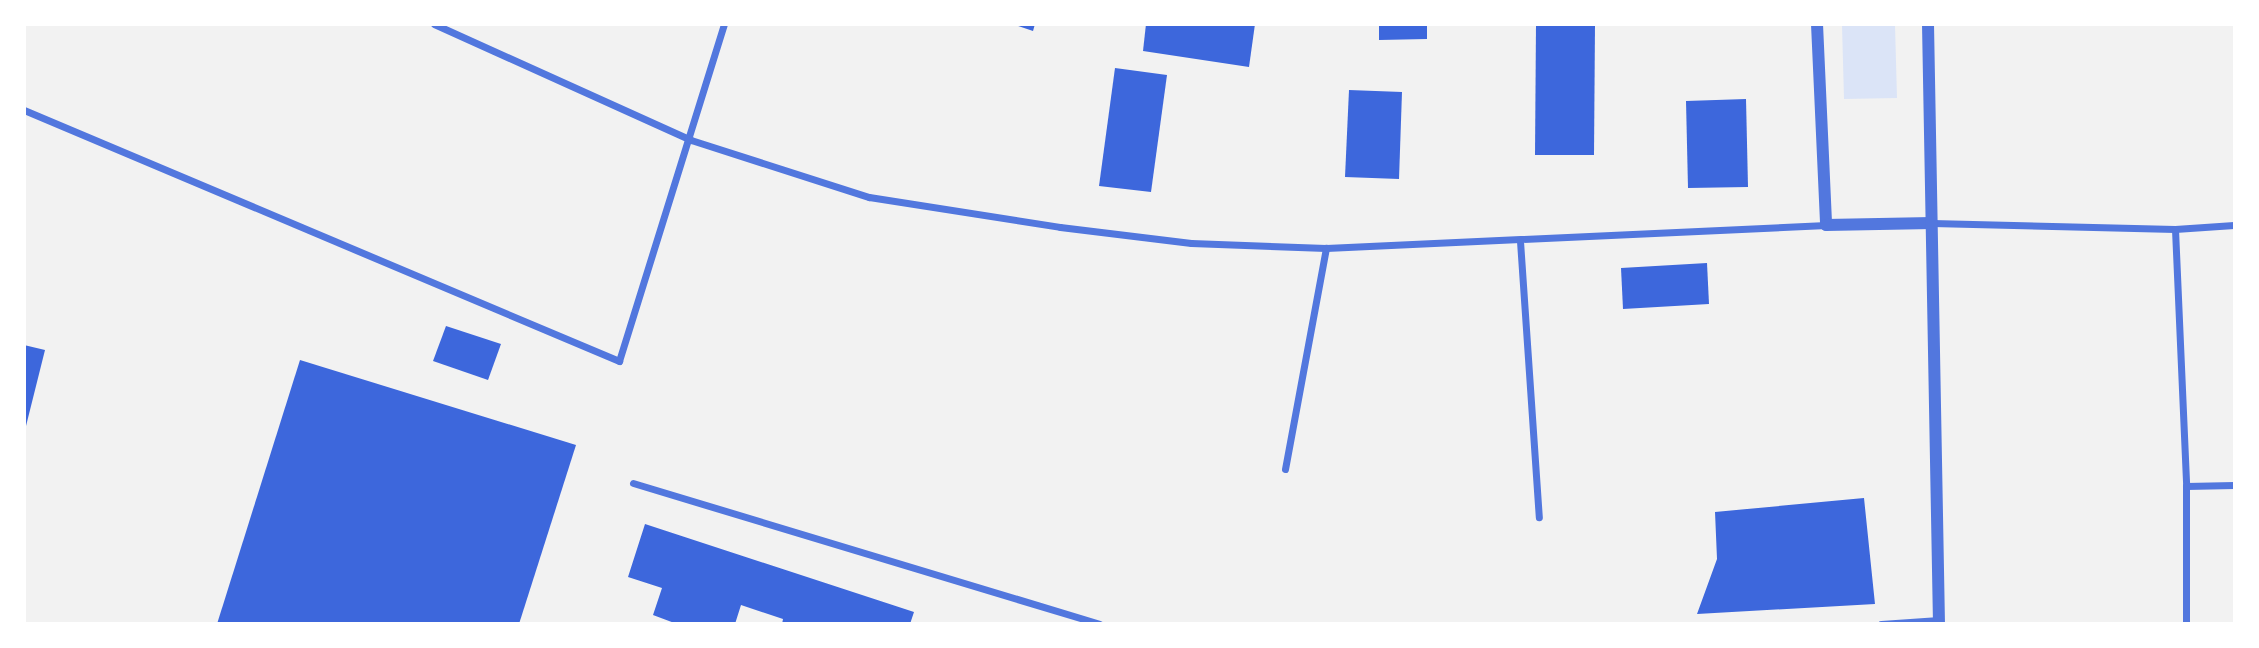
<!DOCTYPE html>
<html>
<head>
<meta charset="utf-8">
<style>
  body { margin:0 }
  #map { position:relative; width:2259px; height:648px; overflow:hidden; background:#f2f2f2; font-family:"Roboto Condensed",sans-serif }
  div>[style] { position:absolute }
  .green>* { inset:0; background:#dbe4f7 }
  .building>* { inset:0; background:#3d67dc }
  .minor>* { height:7px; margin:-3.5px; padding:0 3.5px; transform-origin:3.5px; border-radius:3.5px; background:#5277de }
  .tertiary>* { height:12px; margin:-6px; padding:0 6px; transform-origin:6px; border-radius:6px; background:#5277de }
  span { translate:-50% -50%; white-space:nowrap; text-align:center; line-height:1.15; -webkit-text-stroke:5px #fff; paint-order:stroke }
  .frame { position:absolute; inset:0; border:26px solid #fff; pointer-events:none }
</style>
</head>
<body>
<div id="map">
  <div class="green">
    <div style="clip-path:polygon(1842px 25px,1895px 25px,1897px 98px,1844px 99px)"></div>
  </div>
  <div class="building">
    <div style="clip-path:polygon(1012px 24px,1035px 24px,1033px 31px)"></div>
    <div style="clip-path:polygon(1146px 24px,1255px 24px,1249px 67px,1143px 51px)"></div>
    <div style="clip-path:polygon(1379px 24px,1427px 24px,1427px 39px,1379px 40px)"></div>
    <div style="clip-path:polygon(1536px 24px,1595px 24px,1594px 155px,1535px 155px)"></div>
    <div style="clip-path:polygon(1115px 68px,1167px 75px,1151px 192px,1099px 186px)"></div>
    <div style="clip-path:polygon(1349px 90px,1402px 92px,1399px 179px,1345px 177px)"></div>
    <div style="clip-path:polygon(1746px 99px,1748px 187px,1688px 188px,1686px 101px)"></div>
    <div style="clip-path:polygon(1707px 263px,1709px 304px,1623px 309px,1621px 268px)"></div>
    <div style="clip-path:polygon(446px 326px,501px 344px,488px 380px,433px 361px)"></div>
    <div style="clip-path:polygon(24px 345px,45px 350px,25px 430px,24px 429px)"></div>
    <div style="clip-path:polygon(300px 360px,576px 445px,519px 624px,217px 624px)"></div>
    <div style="clip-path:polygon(1864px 498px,1875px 604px,1697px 614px,1717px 559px,1715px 512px)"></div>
    <div style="clip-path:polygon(645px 524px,914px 612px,910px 624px,782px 624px,783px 619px,741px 605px,735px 624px,677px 624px,653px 615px,662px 588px,628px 577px)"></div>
  </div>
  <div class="minor">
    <div style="left:434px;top:24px;width:282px;rotate:24.3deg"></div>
    <div style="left:691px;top:140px;width:187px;rotate:17.8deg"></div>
    <div style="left:869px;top:197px;width:193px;rotate:8.9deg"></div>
    <div style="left:1060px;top:227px;width:132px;rotate:7deg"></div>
    <div style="left:1191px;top:243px;width:135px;rotate:2.1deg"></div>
    <div style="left:1326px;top:248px;width:501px;rotate:-2.63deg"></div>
    <div style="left:24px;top:110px;width:646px;rotate:22.87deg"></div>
    <div style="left:619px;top:361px;width:353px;rotate:-72.7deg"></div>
    <div style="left:1932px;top:223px;width:243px;rotate:1.4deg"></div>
    <div style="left:2175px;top:229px;width:59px;rotate:-3.9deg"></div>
    <div style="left:2175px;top:229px;width:257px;rotate:87.5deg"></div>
    <div style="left:2186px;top:486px;width:138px;rotate:90deg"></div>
    <div style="left:1520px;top:241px;width:277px;rotate:86.1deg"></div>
    <div style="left:1285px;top:469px;width:225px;rotate:-79.5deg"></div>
    <div style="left:633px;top:483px;width:487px;rotate:16.8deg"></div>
    <div style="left:2186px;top:486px;width:48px;rotate:-1.2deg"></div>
    <div style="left:1881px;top:624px;width:58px;rotate:-3.9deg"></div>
  </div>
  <div class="tertiary">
    <div style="left:1817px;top:24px;width:201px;rotate:87.4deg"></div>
    <div style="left:1826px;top:225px;width:106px;rotate:-1.1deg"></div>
    <div style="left:1928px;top:24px;width:600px;rotate:88.95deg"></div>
  </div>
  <div class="frame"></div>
</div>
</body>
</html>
